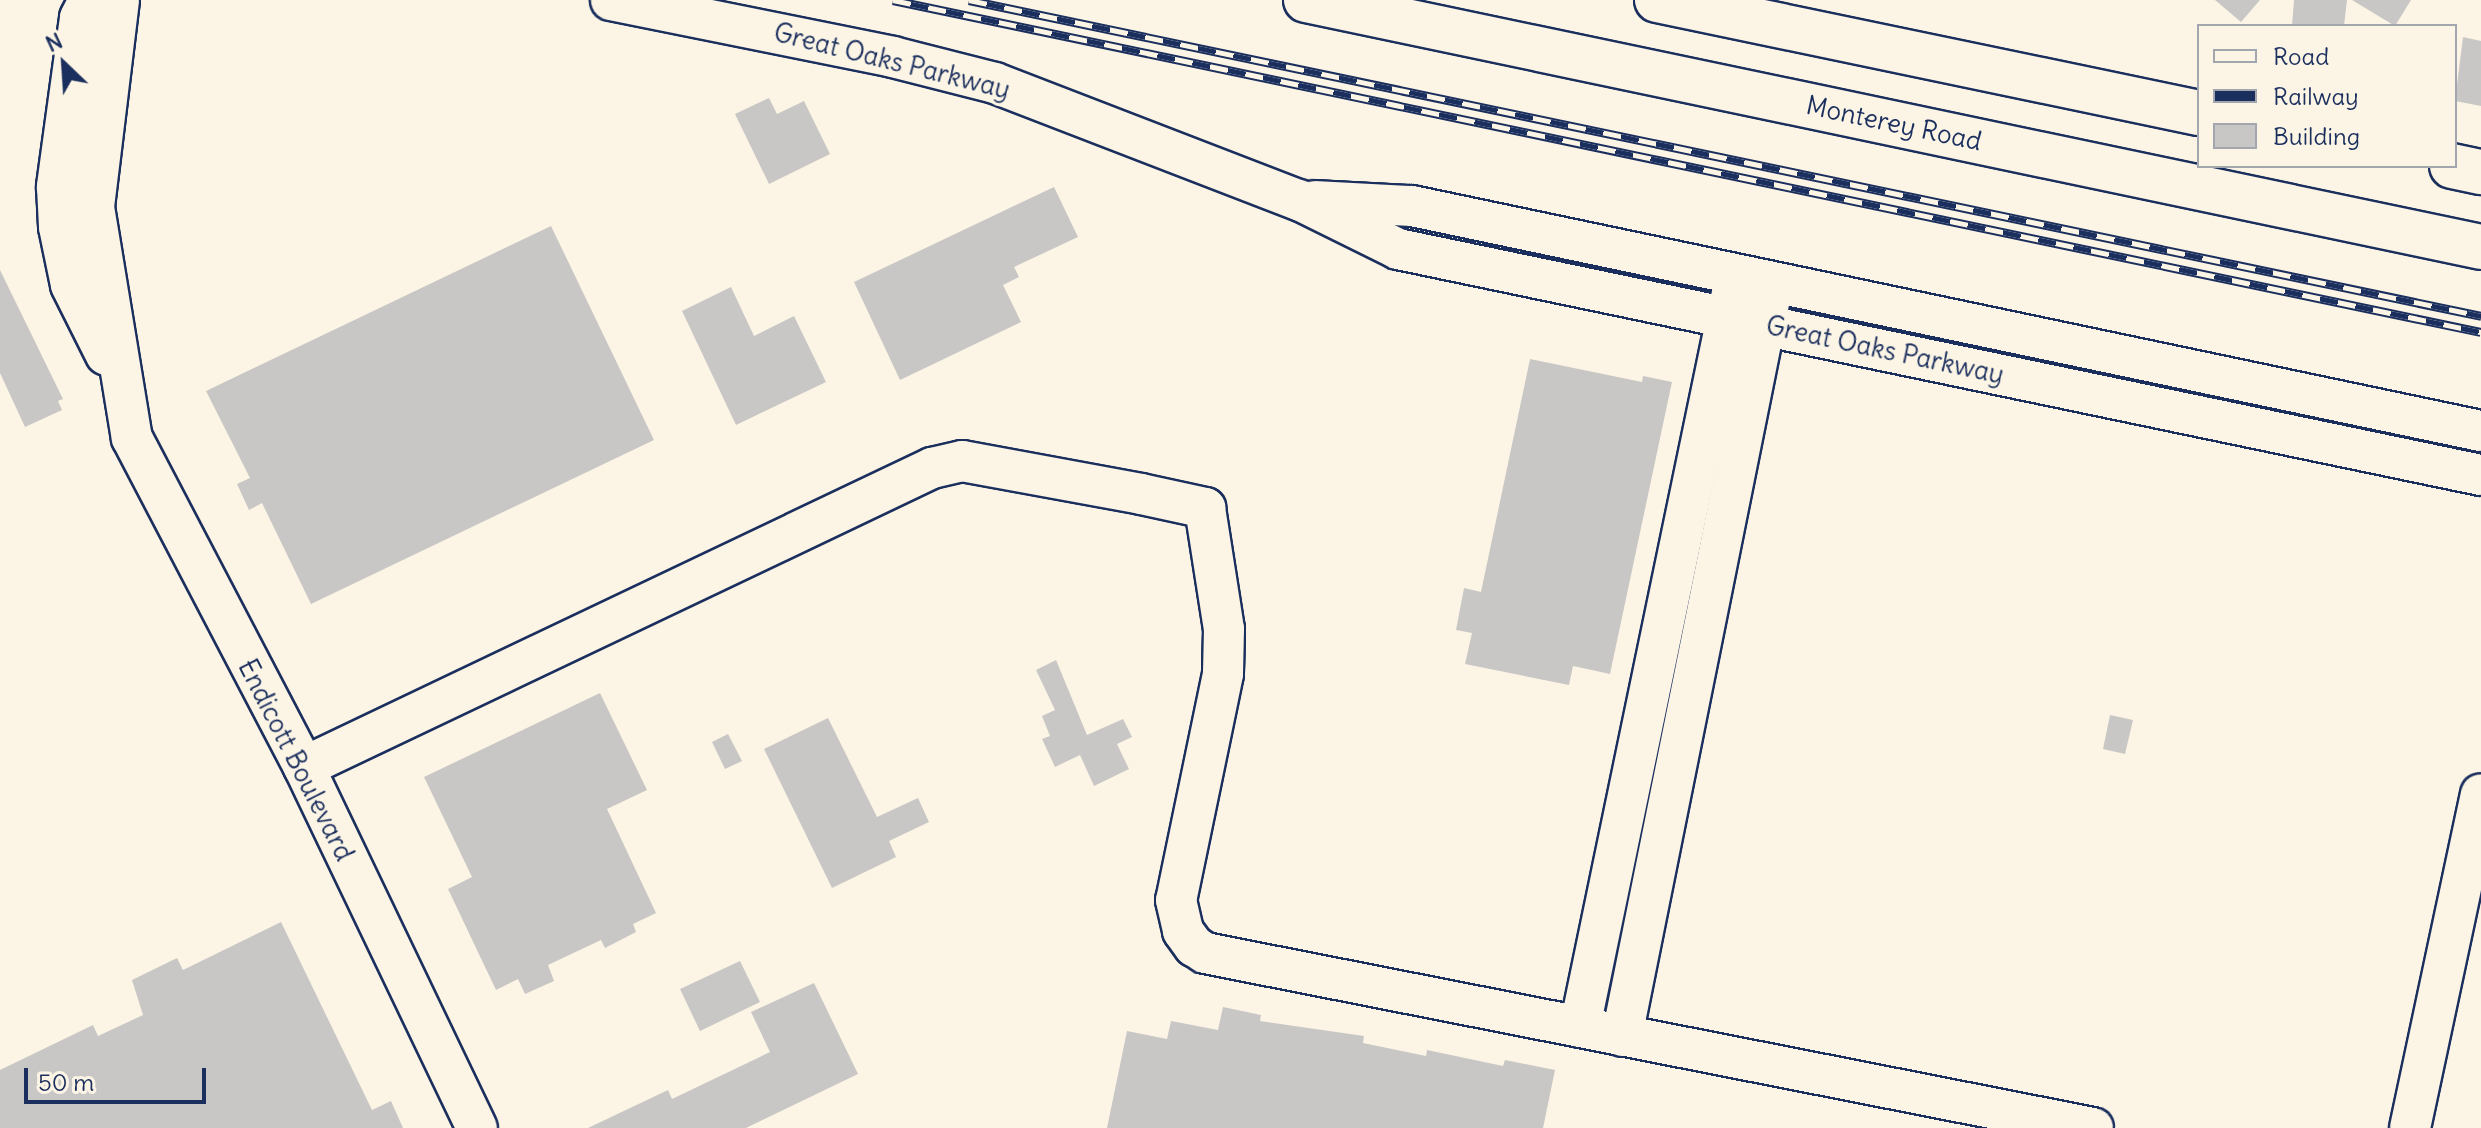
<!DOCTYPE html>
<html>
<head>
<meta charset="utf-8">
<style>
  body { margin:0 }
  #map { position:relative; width:2481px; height:1128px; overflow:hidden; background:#fcf5e5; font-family:Delius,sans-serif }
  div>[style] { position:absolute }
  .building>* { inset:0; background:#c8c7c6 }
  .roads { filter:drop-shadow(2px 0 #1b2f5e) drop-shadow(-2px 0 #1b2f5e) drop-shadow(0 2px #1b2f5e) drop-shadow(0 -2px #1b2f5e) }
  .secondary>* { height:40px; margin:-20px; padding:0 20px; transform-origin:20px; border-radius:20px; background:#fcf5e5 }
  .primary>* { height:44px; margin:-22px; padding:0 22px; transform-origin:22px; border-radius:22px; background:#fcf5e5 }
  .rail>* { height:9px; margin-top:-4.5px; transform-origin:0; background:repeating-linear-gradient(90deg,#fcf5e5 0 18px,#1b2f5e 0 36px); box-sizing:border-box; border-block:2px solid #1b2f5e }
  span { translate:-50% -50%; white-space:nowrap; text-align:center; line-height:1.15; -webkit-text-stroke:6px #fcf5e5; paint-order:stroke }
  .street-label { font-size:26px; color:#1b2f5e }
  .legend { position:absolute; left:2197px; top:24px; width:260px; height:144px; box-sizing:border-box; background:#fcf5e5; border:2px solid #a2a6af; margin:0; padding:10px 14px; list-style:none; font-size:24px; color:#1b2f5e }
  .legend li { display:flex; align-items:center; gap:16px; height:40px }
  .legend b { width:40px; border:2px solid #a2a6af }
  .north { position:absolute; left:24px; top:24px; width:80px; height:80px; -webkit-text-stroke:6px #fcf5e5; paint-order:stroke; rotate:335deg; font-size:22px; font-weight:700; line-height:32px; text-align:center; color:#1b2f5e }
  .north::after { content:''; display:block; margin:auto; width:28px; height:36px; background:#1b2f5e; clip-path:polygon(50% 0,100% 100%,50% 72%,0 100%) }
  .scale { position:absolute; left:24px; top:1068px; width:182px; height:36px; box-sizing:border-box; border:4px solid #1b2f5e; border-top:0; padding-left:10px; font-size:24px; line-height:28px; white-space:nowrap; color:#1b2f5e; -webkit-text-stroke:6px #fcf5e5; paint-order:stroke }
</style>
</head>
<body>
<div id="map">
  <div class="building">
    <div style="clip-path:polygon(2215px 0,2260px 0,2241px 22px)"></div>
    <div style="clip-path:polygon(2294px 0,2347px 0,2344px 26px,2292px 26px)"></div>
    <div style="clip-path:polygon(2352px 0,2411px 0,2395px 26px)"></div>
    <div style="clip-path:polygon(2463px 37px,2481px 41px,2481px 106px,2455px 101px)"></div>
    <div style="clip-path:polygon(769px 98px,777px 114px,804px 101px,830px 154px,769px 184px,735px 114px)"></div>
    <div style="clip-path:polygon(1054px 187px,1078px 237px,1014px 267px,1019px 277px,1003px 285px,1021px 322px,900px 380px,854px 282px)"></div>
    <div style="clip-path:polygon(551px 226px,654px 440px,311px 604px,262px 503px,249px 510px,237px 484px,250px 478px,206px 391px)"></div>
    <div style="clip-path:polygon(0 270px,63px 399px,58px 401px,62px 410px,25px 427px,0 373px)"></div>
    <div style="clip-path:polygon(731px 287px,754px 336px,794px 316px,826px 382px,736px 425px,682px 311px)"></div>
    <div style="clip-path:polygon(1530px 359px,1642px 382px,1643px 376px,1672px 382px,1610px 674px,1573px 666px,1569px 685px,1465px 664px,1472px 633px,1456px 630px,1464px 588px,1481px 592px)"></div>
    <div style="clip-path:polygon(1056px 660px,1087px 735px,1123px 719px,1132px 737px,1117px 744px,1129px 769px,1094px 786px,1080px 755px,1055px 767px,1042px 739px,1050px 736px,1042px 716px,1055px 710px,1036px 670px)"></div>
    <div style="clip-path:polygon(600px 693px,647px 790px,607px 809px,656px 913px,633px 924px,636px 932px,605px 948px,601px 940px,548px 965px,554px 981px,525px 994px,518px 979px,496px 990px,448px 889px,472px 877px,424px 777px)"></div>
    <div style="clip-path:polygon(2110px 715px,2133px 720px,2125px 754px,2103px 749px)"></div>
    <div style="clip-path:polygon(828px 718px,877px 817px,918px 798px,929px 822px,889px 841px,896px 857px,832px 888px,764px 749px)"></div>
    <div style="clip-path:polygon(728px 734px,742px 761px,725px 769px,712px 742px)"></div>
    <div style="clip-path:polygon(281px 922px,372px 1110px,391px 1101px,403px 1128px,0 1128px,0 1070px,93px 1025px,98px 1036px,143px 1015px,132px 980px,177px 958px,183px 970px)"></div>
    <div style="clip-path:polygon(740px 961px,760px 1002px,700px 1031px,680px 989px)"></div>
    <div style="clip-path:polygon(814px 983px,858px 1074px,746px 1128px,588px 1128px,668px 1090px,672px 1099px,770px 1052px,751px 1012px)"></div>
    <div style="clip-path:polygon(1223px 1007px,1261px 1015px,1260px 1021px,1364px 1036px,1363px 1043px,1426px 1056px,1427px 1050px,1503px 1066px,1505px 1060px,1555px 1070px,1543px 1128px,1107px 1128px,1127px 1031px,1167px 1039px,1171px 1021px,1218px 1030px)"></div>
  </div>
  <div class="roads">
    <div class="secondary">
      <div style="left:89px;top:0;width:20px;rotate:117deg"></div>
      <div style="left:80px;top:18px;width:171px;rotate:97.8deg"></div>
      <div style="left:57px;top:187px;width:40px;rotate:87.1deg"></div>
      <div style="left:59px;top:227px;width:59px;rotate:78.3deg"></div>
      <div style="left:71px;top:285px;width:78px;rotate:63.4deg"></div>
      <div style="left:119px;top:0;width:209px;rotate:96.9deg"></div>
      <div style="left:94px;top:207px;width:234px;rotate:80.7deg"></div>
      <div style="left:132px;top:438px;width:371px;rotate:62.4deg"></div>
      <div style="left:304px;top:767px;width:400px;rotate:64.4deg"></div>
      <div style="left:611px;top:0;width:288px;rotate:11.4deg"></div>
      <div style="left:893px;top:57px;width:105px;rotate:14.3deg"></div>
      <div style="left:995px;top:83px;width:326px;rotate:21.1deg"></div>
      <div style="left:1299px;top:200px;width:110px;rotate:26.3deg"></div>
      <div style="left:1398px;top:249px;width:1106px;rotate:11.79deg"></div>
      <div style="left:1315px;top:201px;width:97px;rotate:3deg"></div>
      <div style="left:1412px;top:206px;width:1092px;rotate:11.89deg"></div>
      <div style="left:304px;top:767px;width:696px;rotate:-25.46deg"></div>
      <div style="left:932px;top:468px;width:31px;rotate:-13deg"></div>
      <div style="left:962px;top:461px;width:182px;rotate:10.4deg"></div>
      <div style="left:1141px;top:494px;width:66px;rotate:12.3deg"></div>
      <div style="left:1205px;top:508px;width:122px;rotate:81.1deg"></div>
      <div style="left:1224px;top:629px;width:45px;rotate:91.3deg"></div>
      <div style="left:1223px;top:674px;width:231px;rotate:101.7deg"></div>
      <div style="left:1176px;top:900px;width:32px;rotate:77deg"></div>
      <div style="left:1183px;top:931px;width:19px;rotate:54deg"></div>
      <div style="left:1194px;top:946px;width:13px;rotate:32deg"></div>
      <div style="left:1205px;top:953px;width:905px;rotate:11.15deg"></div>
      <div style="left:1580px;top:1027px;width:750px;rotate:-78.3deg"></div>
      <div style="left:1622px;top:1036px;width:753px;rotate:-78.66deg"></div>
      <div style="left:2410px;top:1128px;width:341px;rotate:-78deg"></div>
    </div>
    <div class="primary">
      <div style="left:1306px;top:0;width:1201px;rotate:11.87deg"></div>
      <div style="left:1657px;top:0;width:554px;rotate:11.78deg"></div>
      <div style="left:2452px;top:166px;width:30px;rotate:12deg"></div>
    </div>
  </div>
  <div class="rail">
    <div style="left:893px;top:0;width:1622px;rotate:11.81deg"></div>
    <div style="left:969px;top:0;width:1545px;rotate:11.8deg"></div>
  </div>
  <div class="street-label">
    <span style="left:892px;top:61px;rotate:14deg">Great Oaks Parkway</span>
    <span style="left:1894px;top:123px;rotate:12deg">Monterey Road</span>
    <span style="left:1885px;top:350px;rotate:12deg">Great Oaks Parkway</span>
    <span style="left:296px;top:760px;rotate:63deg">Endicott Boulevard</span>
  </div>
  <ul class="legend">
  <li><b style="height:10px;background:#fcf5e5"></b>Road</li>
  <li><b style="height:10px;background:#1b2f5e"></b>Railway</li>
  <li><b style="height:22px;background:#c8c7c6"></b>Building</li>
  </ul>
  <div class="north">N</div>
  <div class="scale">50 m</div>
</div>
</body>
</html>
